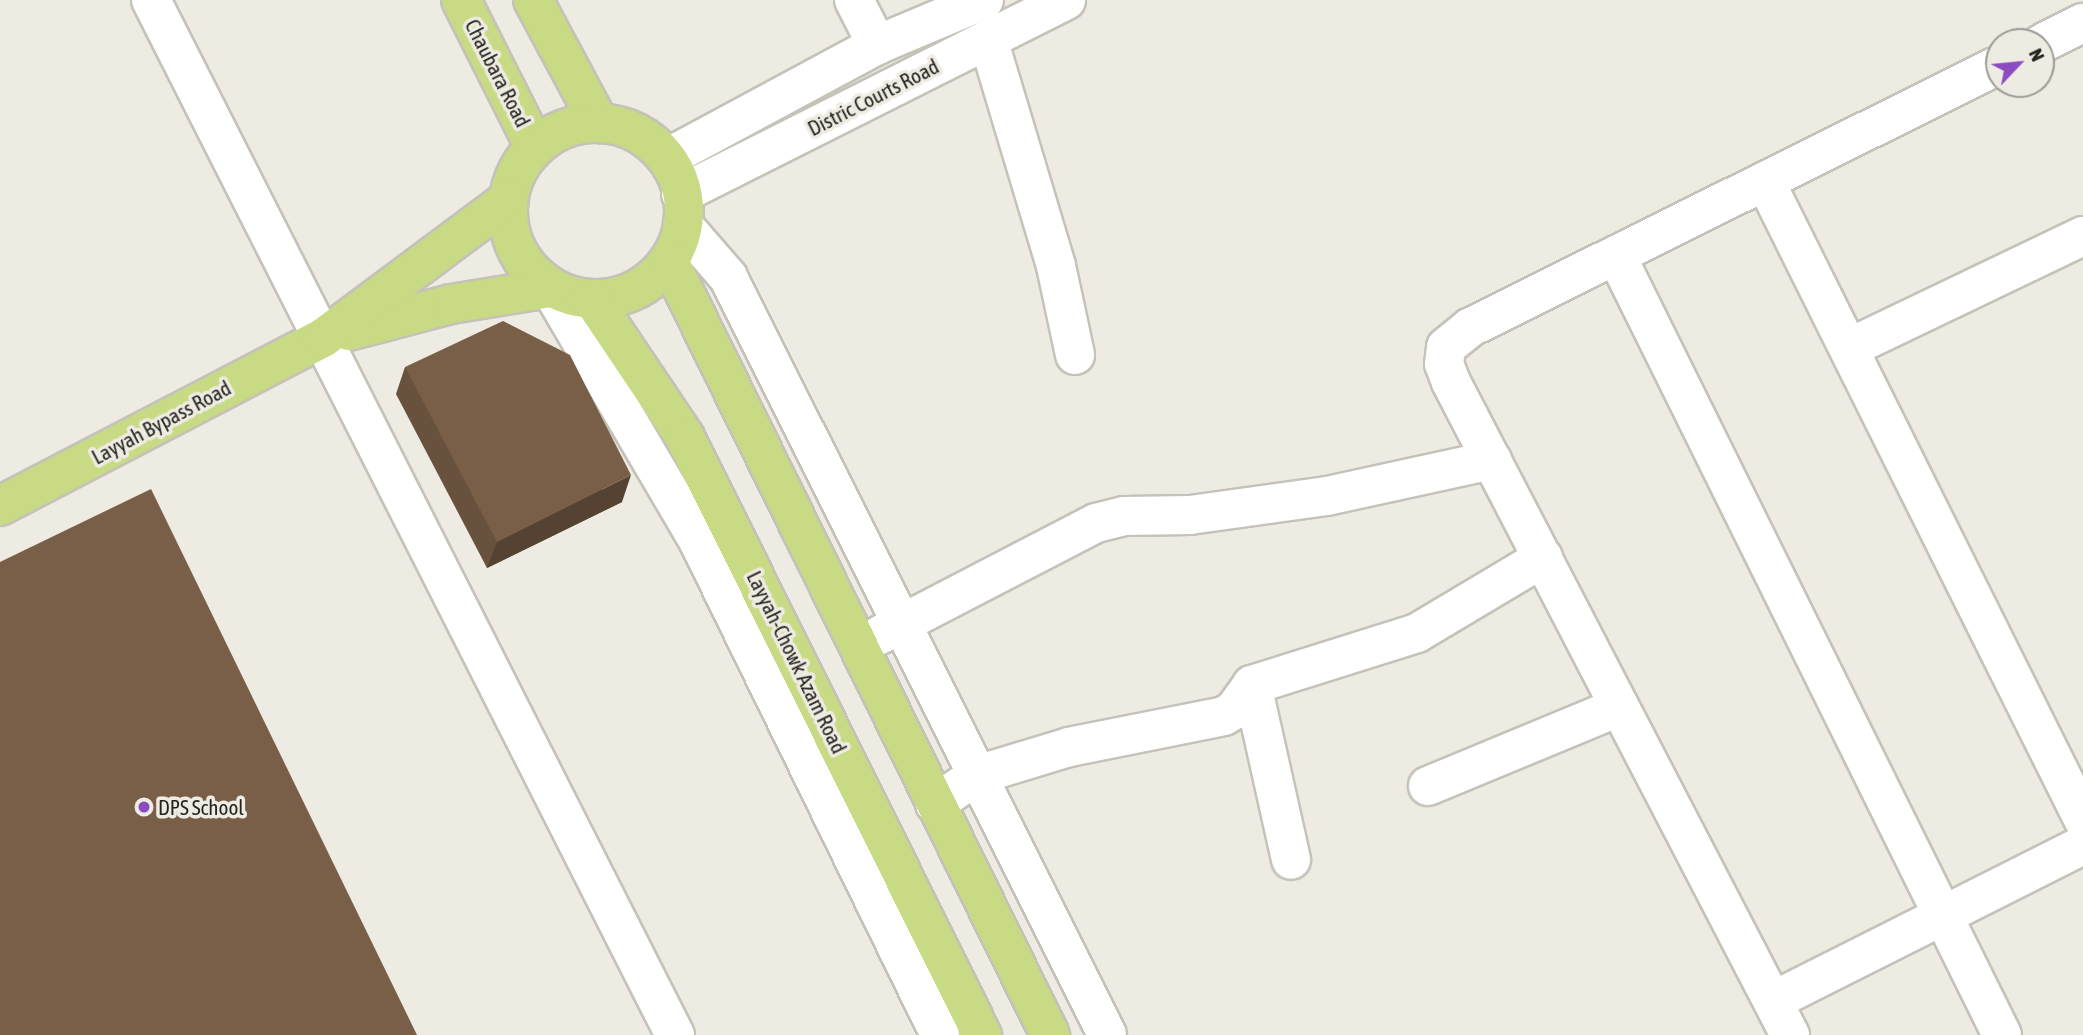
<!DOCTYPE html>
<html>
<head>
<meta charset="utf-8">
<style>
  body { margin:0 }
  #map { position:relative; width:2083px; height:1035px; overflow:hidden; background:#eeebe2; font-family:"Asap Condensed",sans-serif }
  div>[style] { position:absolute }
  .roads { filter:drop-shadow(2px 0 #c5c2b9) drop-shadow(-2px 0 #c5c2b9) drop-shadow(0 2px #c5c2b9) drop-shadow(0 -2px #c5c2b9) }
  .minor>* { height:38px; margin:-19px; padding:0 19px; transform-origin:19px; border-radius:19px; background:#fff }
  .major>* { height:38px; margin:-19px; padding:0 19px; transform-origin:19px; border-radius:19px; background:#c8da83 }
  .major>.ring { margin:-19px; padding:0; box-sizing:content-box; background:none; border:38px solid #c8da83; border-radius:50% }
  .wall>* { inset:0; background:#68523d }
  .shaded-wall>* { inset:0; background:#554232 }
  .building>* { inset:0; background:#795f47 }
  .dots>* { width:19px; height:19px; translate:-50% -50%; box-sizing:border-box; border:4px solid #eeebe2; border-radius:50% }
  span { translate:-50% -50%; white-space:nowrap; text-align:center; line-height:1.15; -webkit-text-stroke:7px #eeebe2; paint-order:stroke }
  .street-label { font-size:21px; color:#23221f }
  .poi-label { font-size:21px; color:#23221f }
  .left { translate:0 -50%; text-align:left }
  .north { position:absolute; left:1985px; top:28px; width:70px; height:70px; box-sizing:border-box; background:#eeebe2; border:2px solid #9d9b94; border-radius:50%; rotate:64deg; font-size:19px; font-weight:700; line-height:28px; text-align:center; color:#23221f }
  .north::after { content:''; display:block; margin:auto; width:24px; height:32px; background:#8c4cc1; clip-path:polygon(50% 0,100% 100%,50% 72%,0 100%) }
</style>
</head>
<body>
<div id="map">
  <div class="roads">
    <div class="minor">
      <div style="left:151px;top:0;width:1160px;rotate:63.15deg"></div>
      <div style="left:854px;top:0;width:51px;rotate:62.9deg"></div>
      <div style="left:988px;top:39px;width:237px;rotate:73.3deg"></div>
      <div style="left:1056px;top:266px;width:91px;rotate:77.9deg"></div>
      <div style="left:2041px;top:44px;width:47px;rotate:-26.6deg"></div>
      <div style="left:667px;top:158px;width:238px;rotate:-28.3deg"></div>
      <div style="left:877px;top:45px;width:116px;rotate:-22.8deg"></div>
      <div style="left:1765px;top:181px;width:713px;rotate:63.51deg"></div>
      <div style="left:681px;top:194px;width:431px;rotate:-26.7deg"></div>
      <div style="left:683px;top:225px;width:69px;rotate:49.1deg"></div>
      <div style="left:728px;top:277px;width:847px;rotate:63.43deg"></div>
      <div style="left:1616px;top:255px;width:870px;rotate:63.67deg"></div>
      <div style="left:550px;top:288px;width:292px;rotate:59.6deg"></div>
      <div style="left:698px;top:540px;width:551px;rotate:63.95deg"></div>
      <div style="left:1849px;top:348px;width:259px;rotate:-25.6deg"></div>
      <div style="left:880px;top:635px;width:243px;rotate:-27.4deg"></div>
      <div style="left:1096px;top:523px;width:29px;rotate:-14deg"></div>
      <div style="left:1124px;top:516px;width:66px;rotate:-0.9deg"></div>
      <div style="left:1190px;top:515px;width:138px;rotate:-7.9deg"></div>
      <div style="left:1327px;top:496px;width:169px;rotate:-12.3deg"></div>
      <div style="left:1252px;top:685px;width:179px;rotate:77.4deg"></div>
      <div style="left:1428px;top:786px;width:207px;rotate:-22.5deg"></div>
      <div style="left:935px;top:804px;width:51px;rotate:-34.6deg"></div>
      <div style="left:977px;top:775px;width:96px;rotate:-16.9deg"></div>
      <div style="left:1069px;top:747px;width:158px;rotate:-11.3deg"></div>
      <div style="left:1224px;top:716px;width:12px;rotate:-31deg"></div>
      <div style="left:1234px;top:710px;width:31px;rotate:-54deg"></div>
      <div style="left:1252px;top:685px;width:173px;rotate:-17.5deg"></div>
      <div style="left:1417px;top:633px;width:147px;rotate:-30.8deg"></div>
      <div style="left:1773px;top:1001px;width:347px;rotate:-26.7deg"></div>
      <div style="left:1790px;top:1035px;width:736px;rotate:-117.44deg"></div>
      <div style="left:1451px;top:382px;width:19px;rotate:-111deg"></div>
      <div style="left:1444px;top:364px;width:17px;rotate:-83deg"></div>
      <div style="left:1446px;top:347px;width:32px;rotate:-39deg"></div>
      <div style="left:1471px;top:327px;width:589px;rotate:-26.39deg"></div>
    </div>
    <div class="major">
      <div style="left:461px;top:0;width:165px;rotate:63.3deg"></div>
      <div style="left:533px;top:0;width:140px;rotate:61.8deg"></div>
      <div class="ring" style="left:508px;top:123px;width:138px;height:138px"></div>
      <div style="left:669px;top:261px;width:863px;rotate:63.79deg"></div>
      <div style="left:593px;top:300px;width:165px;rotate:56.1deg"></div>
      <div style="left:685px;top:437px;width:668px;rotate:63.59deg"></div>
      <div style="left:349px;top:331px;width:106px;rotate:-14.8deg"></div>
      <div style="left:451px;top:304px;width:100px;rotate:-9.2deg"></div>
      <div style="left:0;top:506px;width:364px;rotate:-27.5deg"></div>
      <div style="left:323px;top:338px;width:231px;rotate:-36.7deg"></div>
    </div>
  </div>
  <div class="wall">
    <div style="clip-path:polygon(405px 367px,622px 502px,487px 568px,396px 394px)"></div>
  </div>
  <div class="shaded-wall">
    <div style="clip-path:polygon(631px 475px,622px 502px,487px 568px,497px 542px)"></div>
  </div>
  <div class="building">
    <div style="clip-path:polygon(503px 321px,570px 355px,631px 475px,497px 542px,405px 367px)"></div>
    <div style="clip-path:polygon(151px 489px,417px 1035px,0 1035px,0 562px)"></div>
  </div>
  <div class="dots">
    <div style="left:144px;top:807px;background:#8c4cc1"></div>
  </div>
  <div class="street-label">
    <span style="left:498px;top:73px;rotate:63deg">Chaubara Road</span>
    <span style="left:873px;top:97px;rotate:-27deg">Distric Courts Road</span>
    <span style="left:161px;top:422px;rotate:-28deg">Layyah Bypass Road</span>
    <span style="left:797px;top:662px;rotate:64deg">Layyah-Chowk Azam Road</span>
  </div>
  <div class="poi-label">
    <span class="left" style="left:158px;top:807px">DPS School</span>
  </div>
  <div class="north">N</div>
</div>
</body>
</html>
